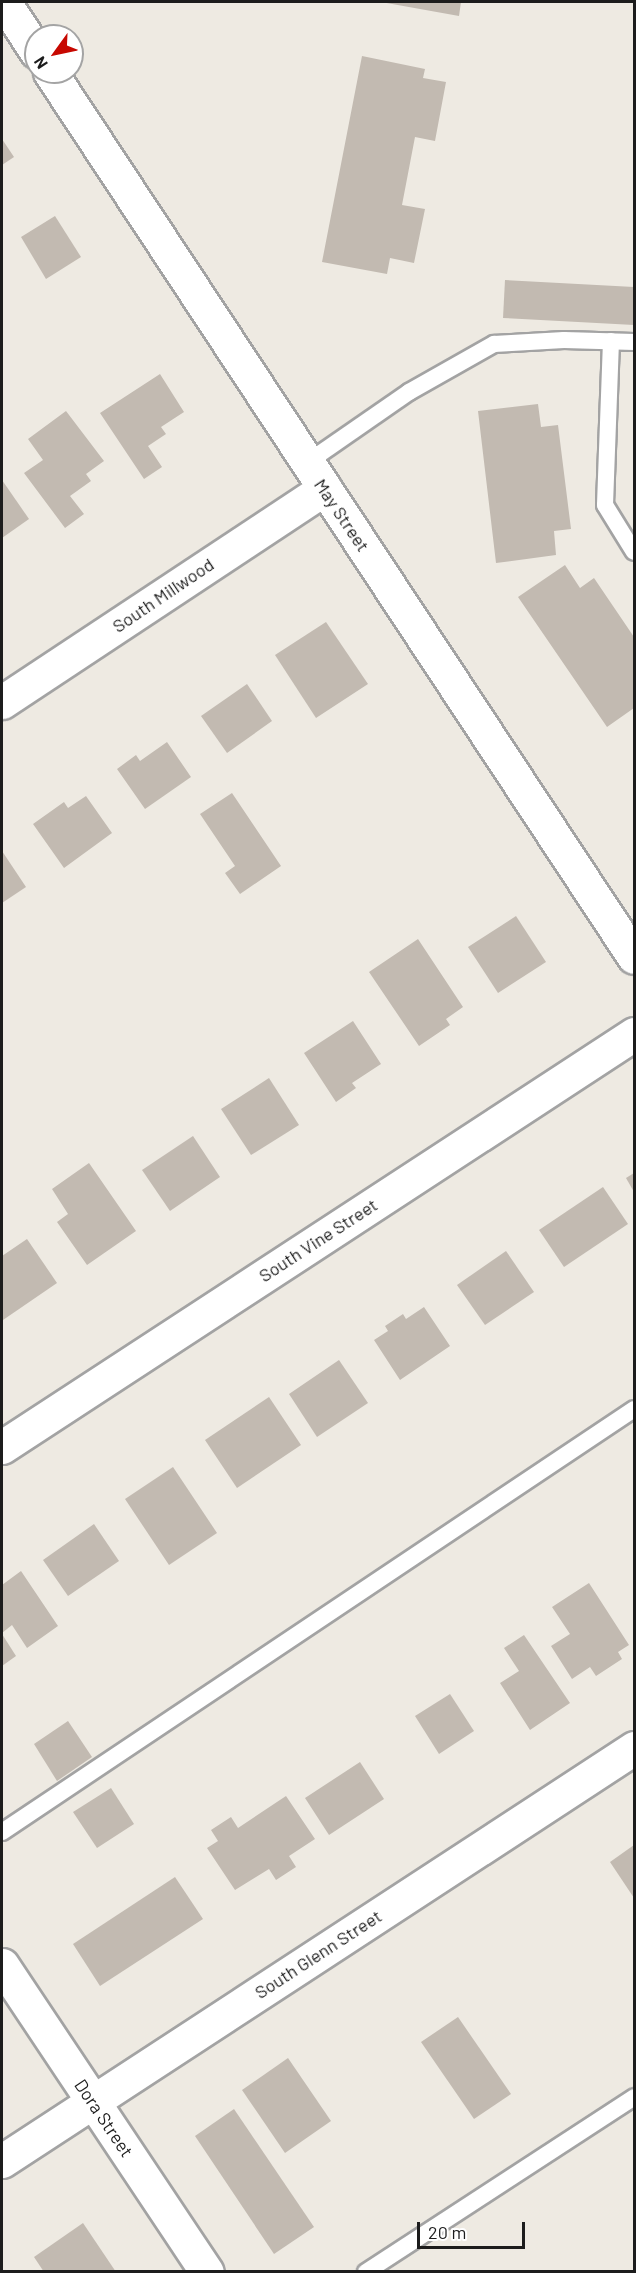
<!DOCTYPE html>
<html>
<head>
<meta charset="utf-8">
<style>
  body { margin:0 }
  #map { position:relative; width:636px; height:2273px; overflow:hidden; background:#eeeae2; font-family:Barlow,sans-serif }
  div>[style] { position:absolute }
  .building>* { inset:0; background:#c2bab1 }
  .roads { filter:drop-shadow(2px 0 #a3a3a3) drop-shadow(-2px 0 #a3a3a3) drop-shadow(0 2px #a3a3a3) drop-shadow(0 -2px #a3a3a3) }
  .service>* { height:16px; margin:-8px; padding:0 8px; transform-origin:8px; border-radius:8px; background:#fff }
  .minor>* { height:33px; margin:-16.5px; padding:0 16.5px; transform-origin:16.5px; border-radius:16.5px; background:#fff }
  .tertiary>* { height:33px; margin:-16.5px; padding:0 16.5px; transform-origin:16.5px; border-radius:16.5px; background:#fff }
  span { translate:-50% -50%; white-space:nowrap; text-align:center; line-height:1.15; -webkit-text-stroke:6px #fff; paint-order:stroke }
  .street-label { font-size:18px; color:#1c1c1c }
  .frame { position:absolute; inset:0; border:3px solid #1c1c1c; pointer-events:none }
  .north { position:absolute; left:24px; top:24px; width:60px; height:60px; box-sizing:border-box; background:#fff; border:2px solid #a4a4a4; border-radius:50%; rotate:237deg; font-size:16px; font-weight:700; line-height:24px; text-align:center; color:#1c1c1c }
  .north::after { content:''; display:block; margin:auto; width:21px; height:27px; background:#c70801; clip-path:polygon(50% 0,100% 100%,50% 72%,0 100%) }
  .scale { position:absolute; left:417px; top:2222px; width:108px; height:27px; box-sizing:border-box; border:3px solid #1c1c1c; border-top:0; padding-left:8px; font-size:18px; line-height:21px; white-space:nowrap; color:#1c1c1c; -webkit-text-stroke:4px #fff; paint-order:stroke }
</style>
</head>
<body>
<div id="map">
  <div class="building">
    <div style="clip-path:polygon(381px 2px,461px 2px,459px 16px)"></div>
    <div style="clip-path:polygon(362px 56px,425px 69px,423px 78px,446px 82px,435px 141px,415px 137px,402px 205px,425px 209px,414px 263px,390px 258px,387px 274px,322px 262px)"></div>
    <div style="clip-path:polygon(2px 139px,14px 157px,2px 165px)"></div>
    <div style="clip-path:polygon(55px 216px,81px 257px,46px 279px,21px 237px)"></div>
    <div style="clip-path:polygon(505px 280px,634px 287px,634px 325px,503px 318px)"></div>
    <div style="clip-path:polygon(160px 374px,184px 412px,161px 427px,166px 434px,148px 446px,162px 467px,144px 479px,100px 413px)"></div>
    <div style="clip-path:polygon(538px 404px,541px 427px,558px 425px,571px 529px,554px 531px,556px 555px,496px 563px,478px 411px)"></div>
    <div style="clip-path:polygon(66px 411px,104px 461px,86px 474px,91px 481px,70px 496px,84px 514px,65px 528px,24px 473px,43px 460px,28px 439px)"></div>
    <div style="clip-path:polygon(2px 480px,29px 519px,2px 538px)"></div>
    <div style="clip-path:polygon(565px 565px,580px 588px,594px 578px,634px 637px,634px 708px,607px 727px,518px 597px)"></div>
    <div style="clip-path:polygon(326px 622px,368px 684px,316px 718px,275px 655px)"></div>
    <div style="clip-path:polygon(247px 684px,272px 721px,227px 753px,201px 716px)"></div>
    <div style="clip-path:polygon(167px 742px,191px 777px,145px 809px,117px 769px,136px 755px,140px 761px)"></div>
    <div style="clip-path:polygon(232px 793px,281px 866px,240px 894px,225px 873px,235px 866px,200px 814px)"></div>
    <div style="clip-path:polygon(86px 796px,112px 833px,64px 868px,33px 824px,64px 802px,68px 808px)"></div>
    <div style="clip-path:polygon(2px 851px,26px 887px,2px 903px)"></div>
    <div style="clip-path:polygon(516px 916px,546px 962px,498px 993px,468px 947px)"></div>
    <div style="clip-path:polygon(418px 939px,463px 1007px,446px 1019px,450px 1025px,419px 1046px,369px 972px)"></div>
    <div style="clip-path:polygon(353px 1021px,381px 1064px,352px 1083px,356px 1088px,336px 1102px,304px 1053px)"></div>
    <div style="clip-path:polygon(269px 1078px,299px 1125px,251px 1155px,221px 1109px)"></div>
    <div style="clip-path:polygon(193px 1136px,220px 1177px,170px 1211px,142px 1170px)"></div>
    <div style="clip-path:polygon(89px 1163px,136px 1231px,87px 1265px,57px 1222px,68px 1214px,52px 1189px)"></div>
    <div style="clip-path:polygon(634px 1173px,634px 1192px,626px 1178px)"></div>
    <div style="clip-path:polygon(603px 1187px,628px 1224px,564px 1267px,539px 1230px)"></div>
    <div style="clip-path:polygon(27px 1239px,57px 1283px,3px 1320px,2px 1256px)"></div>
    <div style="clip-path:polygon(506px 1251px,534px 1292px,485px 1325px,457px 1285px)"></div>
    <div style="clip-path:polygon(424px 1307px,450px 1346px,400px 1380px,374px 1340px,388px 1331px,385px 1326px,403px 1314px,406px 1319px)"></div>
    <div style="clip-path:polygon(339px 1360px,368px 1403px,317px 1437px,289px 1394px)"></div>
    <div style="clip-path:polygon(269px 1397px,301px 1445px,237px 1488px,205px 1440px)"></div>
    <div style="clip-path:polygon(173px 1467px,217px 1533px,169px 1565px,125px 1499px)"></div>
    <div style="clip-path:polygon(94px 1524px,119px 1561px,68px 1596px,43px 1560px)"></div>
    <div style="clip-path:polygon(21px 1571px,58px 1626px,27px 1648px,12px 1625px,2px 1633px,2px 1585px)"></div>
    <div style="clip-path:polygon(589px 1583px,629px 1645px,618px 1652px,622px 1659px,596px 1676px,590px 1667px,572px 1679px,551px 1646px,570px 1634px,552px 1607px)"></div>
    <div style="clip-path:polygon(2px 1634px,16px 1656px,2px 1666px)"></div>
    <div style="clip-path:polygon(524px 1635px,570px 1703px,530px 1730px,500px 1683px,519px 1671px,504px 1648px)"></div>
    <div style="clip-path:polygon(450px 1694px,474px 1731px,439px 1754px,415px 1716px)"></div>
    <div style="clip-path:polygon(68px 1721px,92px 1757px,57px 1781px,34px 1744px)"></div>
    <div style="clip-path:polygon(360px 1762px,384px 1799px,329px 1835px,305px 1798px)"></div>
    <div style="clip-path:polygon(111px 1788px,134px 1824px,97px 1848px,73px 1812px)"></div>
    <div style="clip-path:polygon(286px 1796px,315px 1839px,289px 1856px,296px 1867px,276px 1880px,269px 1869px,235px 1890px,207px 1848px,218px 1841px,211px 1830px,231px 1817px,238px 1828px)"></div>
    <div style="clip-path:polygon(634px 1845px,634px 1898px,610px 1862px)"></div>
    <div style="clip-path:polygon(175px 1877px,203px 1919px,100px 1986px,73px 1944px)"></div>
    <div style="clip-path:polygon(458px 2017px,511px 2094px,474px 2119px,421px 2042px)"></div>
    <div style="clip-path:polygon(288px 2058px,331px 2121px,285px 2153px,242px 2090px)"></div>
    <div style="clip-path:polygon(234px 2109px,314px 2227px,274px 2254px,195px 2136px)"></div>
    <div style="clip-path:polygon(83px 2223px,116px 2272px,44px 2272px,34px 2257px)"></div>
  </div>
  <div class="roads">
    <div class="service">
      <div style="left:611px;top:341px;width:164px;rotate:92.1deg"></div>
      <div style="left:605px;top:505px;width:55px;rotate:58.3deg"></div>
      <div style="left:305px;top:464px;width:126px;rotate:-34.7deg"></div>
      <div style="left:409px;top:392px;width:98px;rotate:-29.5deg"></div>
      <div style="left:494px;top:344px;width:70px;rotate:-3.3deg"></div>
      <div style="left:564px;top:340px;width:70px;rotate:1.6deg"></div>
      <div style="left:2px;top:1832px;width:760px;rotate:-33.79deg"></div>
      <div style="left:366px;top:2272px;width:320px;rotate:-33.1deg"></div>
    </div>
    <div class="minor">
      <div style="left:2px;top:702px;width:387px;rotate:-33.5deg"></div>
      <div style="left:2px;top:1447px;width:755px;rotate:-33.16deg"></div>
      <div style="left:2px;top:1965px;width:369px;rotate:56.3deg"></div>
      <div style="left:2px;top:2161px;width:755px;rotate:-33.16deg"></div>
    </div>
    <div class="tertiary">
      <div style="left:4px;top:2px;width:59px;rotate:56.9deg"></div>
      <div style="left:50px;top:72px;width:1060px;rotate:56.58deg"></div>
    </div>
  </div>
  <div class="street-label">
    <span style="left:342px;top:515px;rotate:56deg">May Street</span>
    <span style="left:163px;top:595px;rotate:-34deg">South Millwood</span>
    <span style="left:318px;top:1240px;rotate:-33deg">South Vine Street</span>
    <span style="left:318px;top:1954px;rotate:-33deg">South Glenn Street</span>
    <span style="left:104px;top:2118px;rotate:56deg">Dora Street</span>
  </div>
  <div class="frame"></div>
  <div class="north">N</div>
  <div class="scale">20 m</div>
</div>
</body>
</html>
